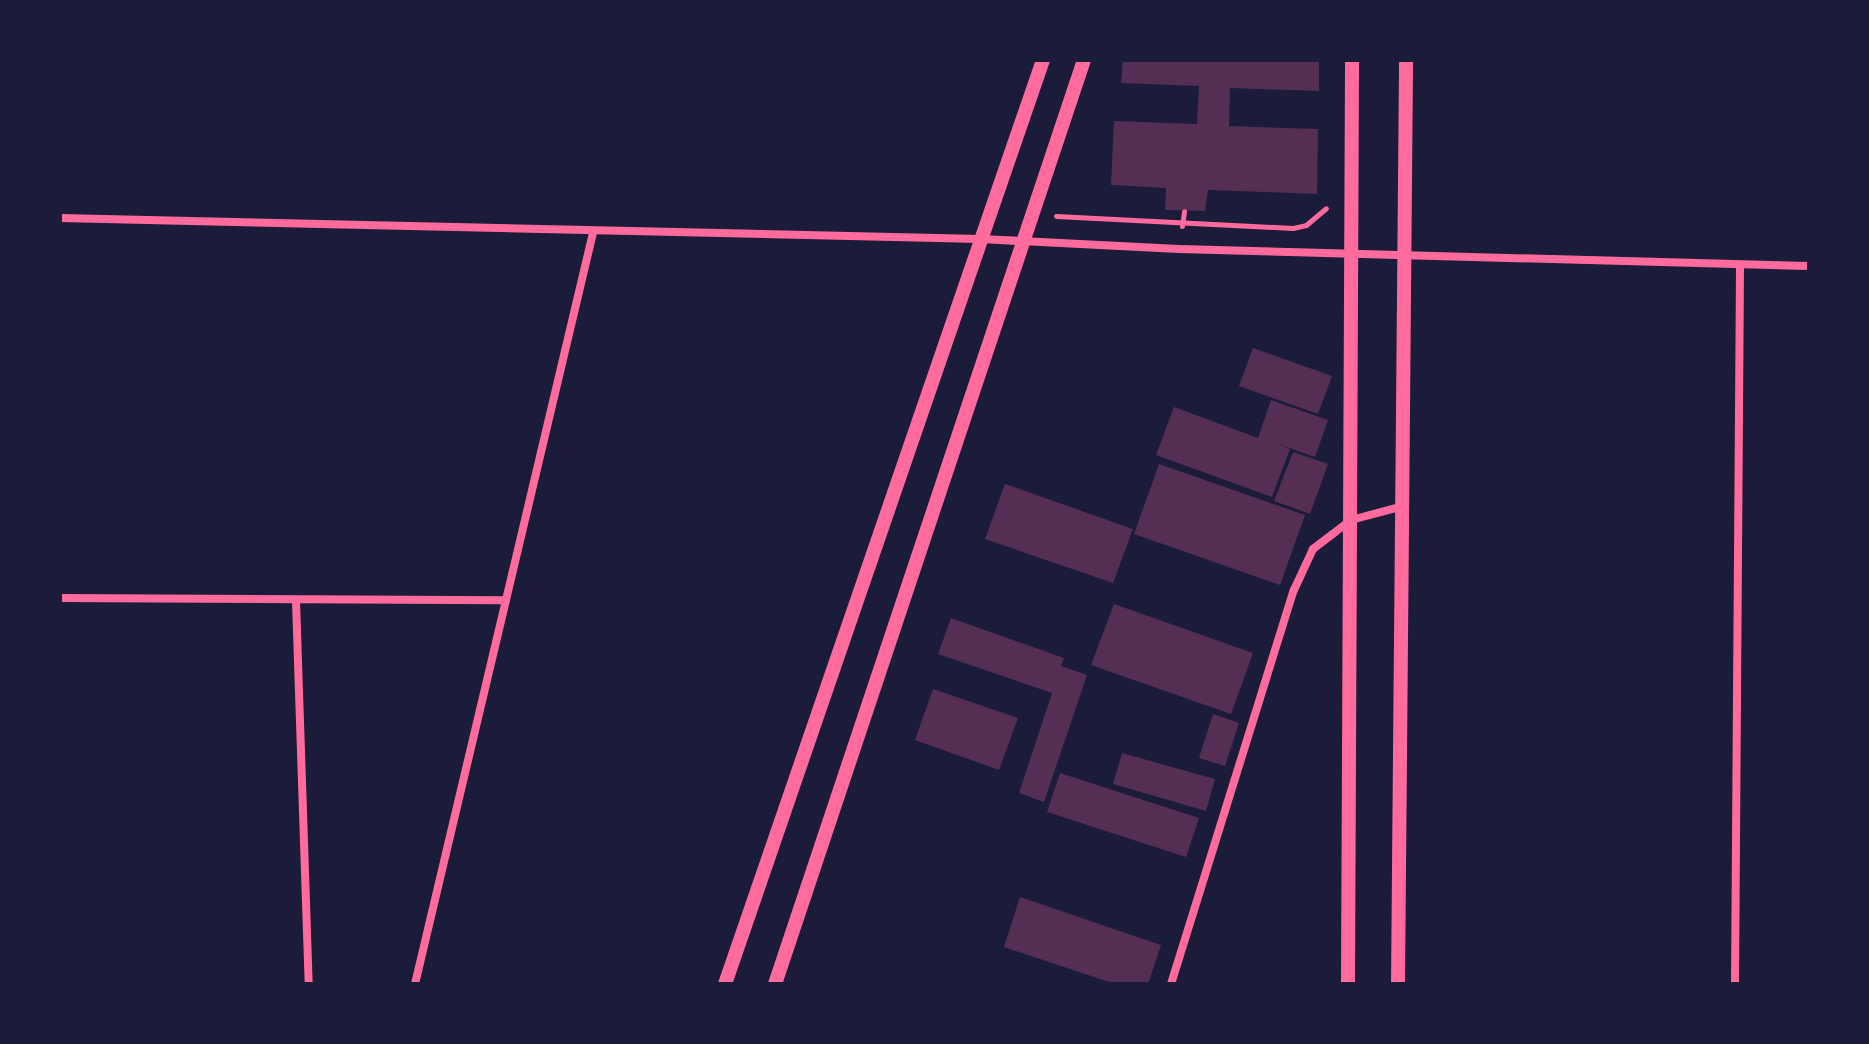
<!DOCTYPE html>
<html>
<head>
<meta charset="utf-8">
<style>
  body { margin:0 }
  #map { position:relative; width:1869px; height:1044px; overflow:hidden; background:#1b1b3a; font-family:"Noto Serif",serif }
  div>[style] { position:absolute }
  .building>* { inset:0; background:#542f53 }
  .path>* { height:5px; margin:-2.5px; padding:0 2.5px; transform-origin:2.5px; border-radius:2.5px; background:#ff6b9d }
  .minor>* { height:8px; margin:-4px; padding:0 4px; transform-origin:4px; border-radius:4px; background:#ff6b9d }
  .tertiary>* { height:14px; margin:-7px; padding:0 7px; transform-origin:7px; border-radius:7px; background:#ff6b9d }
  span { translate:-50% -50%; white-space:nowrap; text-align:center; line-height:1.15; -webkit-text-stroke:8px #1b1b3a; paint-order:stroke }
  .frame { position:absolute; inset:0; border:62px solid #1b1b3a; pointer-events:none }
</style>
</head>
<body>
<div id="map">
  <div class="building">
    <div style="clip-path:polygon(1123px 60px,1319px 60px,1319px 91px,1230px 88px,1229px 126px,1318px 129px,1317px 194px,1208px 190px,1205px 211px,1165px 210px,1166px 188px,1111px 185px,1114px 121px,1197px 124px,1199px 86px,1121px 83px)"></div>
    <div style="clip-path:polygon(1253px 348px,1332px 376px,1318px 414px,1239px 386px)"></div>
    <div style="clip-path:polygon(1271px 400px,1328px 420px,1315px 457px,1275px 443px,1290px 449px,1272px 497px,1156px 455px,1174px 407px,1258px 438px)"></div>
    <div style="clip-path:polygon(1293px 452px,1328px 464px,1310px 514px,1274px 501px)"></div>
    <div style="clip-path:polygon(1159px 464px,1305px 515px,1280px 585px,1134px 534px)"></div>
    <div style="clip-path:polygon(1005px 484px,1133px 529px,1113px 583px,985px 539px)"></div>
    <div style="clip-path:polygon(1114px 604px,1253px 653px,1231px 714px,1091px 665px)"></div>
    <div style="clip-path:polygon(951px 618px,1064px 658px,1061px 666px,1087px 675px,1044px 802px,1019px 793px,1052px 693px,938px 654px)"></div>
    <div style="clip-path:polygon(933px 689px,1018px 718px,999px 770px,915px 740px)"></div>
    <div style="clip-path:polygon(1213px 714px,1239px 723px,1225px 766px,1199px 758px)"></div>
    <div style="clip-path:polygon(1122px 753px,1215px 779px,1206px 811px,1113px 784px)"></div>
    <div style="clip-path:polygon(1060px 773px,1199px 818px,1186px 857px,1047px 812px)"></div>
    <div style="clip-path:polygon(1020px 897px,1161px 945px,1148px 984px,1115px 984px,1004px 947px)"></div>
  </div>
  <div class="path">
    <div style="left:1056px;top:216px;width:237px;rotate:2.9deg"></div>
    <div style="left:1293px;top:228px;width:13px;rotate:-13deg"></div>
    <div style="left:1306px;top:225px;width:26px;rotate:-40deg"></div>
    <div style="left:1182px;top:226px;width:15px;rotate:-82deg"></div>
  </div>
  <div class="minor">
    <div style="left:60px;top:218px;width:921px;rotate:1.31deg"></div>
    <div style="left:981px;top:239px;width:198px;rotate:2.9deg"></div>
    <div style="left:1179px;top:249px;width:630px;rotate:1.55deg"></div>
    <div style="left:60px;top:598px;width:446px;rotate:0.3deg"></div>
    <div style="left:296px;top:601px;width:383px;rotate:88.1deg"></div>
    <div style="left:415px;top:984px;width:772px;rotate:-76.67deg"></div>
    <div style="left:1171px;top:984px;width:413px;rotate:-72.7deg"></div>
    <div style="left:1294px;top:590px;width:45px;rotate:-65.1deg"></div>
    <div style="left:1313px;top:549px;width:48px;rotate:-37.3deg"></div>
    <div style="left:1351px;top:520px;width:51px;rotate:-14.9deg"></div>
    <div style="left:1735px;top:984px;width:718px;rotate:-89.6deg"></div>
  </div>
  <div class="tertiary">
    <div style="left:725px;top:984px;width:977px;rotate:-71.01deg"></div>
    <div style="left:775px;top:984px;width:974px;rotate:-71.51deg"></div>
    <div style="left:1348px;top:984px;width:924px;rotate:-89.75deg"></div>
    <div style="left:1398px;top:984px;width:924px;rotate:-89.5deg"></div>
  </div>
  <div class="frame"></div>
</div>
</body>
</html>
